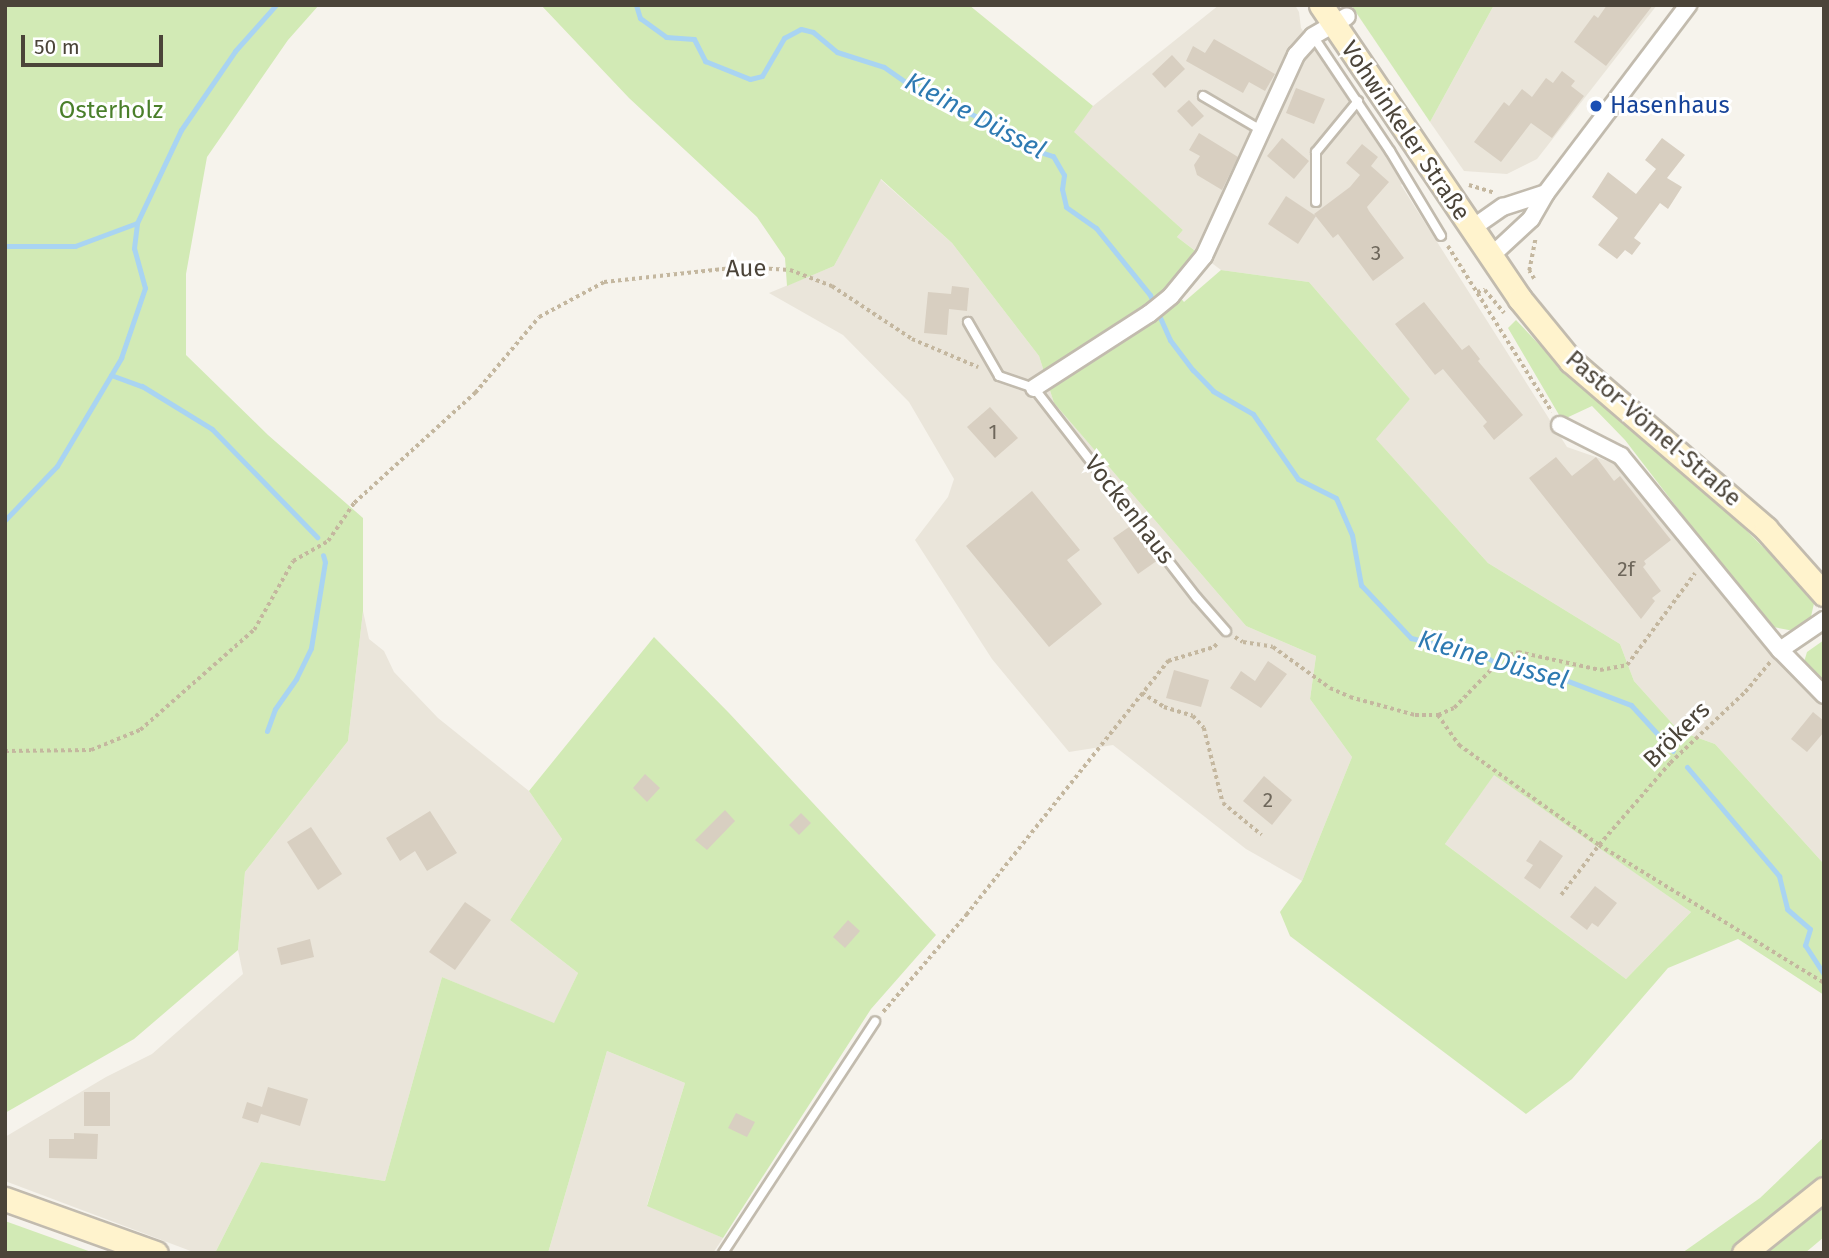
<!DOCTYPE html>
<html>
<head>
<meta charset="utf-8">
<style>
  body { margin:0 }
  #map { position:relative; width:1829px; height:1258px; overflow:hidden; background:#f6f3ec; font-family:"Fira Sans",sans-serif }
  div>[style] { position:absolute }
  .residential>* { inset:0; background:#eae5da }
  .green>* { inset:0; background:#d2eab5 }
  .stream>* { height:5px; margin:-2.5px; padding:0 2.5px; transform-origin:2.5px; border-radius:2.5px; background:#a9d4f2 }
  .building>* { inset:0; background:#d8cfc1 }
  .path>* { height:3.5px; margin-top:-1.75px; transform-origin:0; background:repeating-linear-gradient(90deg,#c4b79f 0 3.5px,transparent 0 7px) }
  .roads { filter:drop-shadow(2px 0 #c2bbae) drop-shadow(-2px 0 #c2bbae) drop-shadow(0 2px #c2bbae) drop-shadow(0 -2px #c2bbae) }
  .service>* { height:8px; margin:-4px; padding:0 4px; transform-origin:4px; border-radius:4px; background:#fff }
  .minor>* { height:16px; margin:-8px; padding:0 8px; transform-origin:8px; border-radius:8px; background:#fff }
  .secondary>* { height:23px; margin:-11.5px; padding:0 11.5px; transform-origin:11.5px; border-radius:11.5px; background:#fff3cd }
  .dots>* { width:19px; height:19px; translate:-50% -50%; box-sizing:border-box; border:4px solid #fff; border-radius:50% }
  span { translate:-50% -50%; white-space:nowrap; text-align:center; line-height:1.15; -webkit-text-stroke:6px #fff; paint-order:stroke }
  .number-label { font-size:21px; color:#6e675b }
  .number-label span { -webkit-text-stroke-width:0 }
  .transit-label { font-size:24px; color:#164399 }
  .left { translate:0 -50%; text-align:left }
  .park-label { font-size:24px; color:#4a7f2a }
  .street-label { font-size:24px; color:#4b4439 }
  .water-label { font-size:26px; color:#2e7ab2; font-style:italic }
  .frame { position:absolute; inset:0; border:7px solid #4b4439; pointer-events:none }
  .scale { position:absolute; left:21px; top:35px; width:142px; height:32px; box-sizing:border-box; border:4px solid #4b4439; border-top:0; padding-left:9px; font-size:21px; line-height:24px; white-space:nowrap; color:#4b4439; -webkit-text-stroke:5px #fff; paint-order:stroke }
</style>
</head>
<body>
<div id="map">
  <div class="residential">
    <div style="clip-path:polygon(1219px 5px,1295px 5px,1299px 12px,1301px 28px,1362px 115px,1403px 183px,1401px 185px,1567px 447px,1613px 463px,1772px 656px,1824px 707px,1824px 864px,1715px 744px,1679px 731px,1634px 681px,1620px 644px,1488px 563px,1375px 438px,1410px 399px,1309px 282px,1221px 270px,1177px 237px,1183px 230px,1073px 132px,1093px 106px)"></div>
    <div style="clip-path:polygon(1494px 5px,1657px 5px,1537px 159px,1507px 174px,1464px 171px,1430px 122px)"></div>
    <div style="clip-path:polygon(880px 179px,952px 243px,1039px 356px,1054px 403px,1246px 626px,1316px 656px,1310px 699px,1352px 757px,1302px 881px,1246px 849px,1113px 745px,1069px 752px,992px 659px,915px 540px,948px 497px,954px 479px,909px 402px,843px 335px,769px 293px,834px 266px)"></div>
    <div style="clip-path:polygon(363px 611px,369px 639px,384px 651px,394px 672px,438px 718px,529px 791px,562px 839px,510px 920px,578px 973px,554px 1024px,442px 977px,385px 1181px,261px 1162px,215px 1253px,196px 1253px,5px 1181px,5px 1137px,106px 1077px,152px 1054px,243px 974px,238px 950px,245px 872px,348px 741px)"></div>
    <div style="clip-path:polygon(1494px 774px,1691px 912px,1626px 979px,1445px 844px)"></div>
    <div style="clip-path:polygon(607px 1051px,685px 1083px,647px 1205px,723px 1238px,713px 1253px,548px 1253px)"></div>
  </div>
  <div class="green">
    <div style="clip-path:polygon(5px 5px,319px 5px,288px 40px,207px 157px,186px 274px,186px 355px,268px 435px,363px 518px,363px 611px,348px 741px,245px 872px,238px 950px,134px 1039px,5px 1113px)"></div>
    <div style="clip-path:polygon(evenodd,541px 5px,969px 5px,1093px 106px,1074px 132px,1183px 230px,1177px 237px,1198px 253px,1172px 288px,1184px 302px,1221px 270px,1309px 282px,1410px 399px,1376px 439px,1488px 563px,1620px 644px,1634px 681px,1679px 731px,1715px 744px,1824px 864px,1824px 995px,1738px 939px,1668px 968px,1572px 1079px,1526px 1114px,1290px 936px,1280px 912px,1302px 881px,1352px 757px,1310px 699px,1316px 656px,1246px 626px,1054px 403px,1039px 356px,952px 243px,881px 179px,834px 266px,787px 286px,785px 258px,757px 217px,629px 98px,541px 5px,1494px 775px,1691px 912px,1626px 979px,1445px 844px,1494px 775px)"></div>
    <div style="clip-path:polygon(1351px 5px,1494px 5px,1430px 122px)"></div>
    <div style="clip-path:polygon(1516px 320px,1565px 372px,1742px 526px,1815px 599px,1810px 621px,1794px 631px,1768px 626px,1625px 440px,1592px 406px,1562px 420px,1508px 328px)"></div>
    <div style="clip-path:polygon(654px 637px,729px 713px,936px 935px,871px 1009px,723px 1238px,647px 1206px,685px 1083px,607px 1051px,548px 1253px,215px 1253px,261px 1162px,385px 1181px,442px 977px,554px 1023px,578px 973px,510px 920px,562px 839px,529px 791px)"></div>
    <div style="clip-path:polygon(1824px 640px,1824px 686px,1804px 662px,1807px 652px)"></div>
    <div style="clip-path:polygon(1824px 1137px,1824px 1237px,1805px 1253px,1682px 1253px,1760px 1198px)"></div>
    <div style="clip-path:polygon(5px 1221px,94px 1253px,5px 1253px)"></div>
  </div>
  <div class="stream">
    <div style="left:636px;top:5px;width:14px;rotate:73deg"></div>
    <div style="left:640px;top:18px;width:32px;rotate:36deg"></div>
    <div style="left:666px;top:37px;width:28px;rotate:4deg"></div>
    <div style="left:694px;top:39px;width:25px;rotate:63deg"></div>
    <div style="left:705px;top:61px;width:48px;rotate:21.8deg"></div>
    <div style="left:750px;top:79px;width:12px;rotate:-14deg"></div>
    <div style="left:762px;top:76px;width:44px;rotate:-59.9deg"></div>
    <div style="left:784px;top:38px;width:19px;rotate:-28deg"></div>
    <div style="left:801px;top:29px;width:12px;rotate:14deg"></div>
    <div style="left:813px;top:32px;width:31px;rotate:40deg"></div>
    <div style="left:837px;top:52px;width:49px;rotate:17.7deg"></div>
    <div style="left:884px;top:67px;width:32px;rotate:35deg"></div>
    <div style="left:910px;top:85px;width:84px;rotate:25.3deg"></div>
    <div style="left:986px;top:121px;width:50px;rotate:32.7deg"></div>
    <div style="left:1028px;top:148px;width:26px;rotate:18deg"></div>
    <div style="left:1053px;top:156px;width:22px;rotate:60deg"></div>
    <div style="left:1064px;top:175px;width:14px;rotate:98deg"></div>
    <div style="left:1062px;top:189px;width:18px;rotate:77deg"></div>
    <div style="left:1066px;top:207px;width:37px;rotate:35deg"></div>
    <div style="left:1096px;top:228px;width:86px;rotate:51.1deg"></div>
    <div style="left:1150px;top:295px;width:49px;rotate:66deg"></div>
    <div style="left:1170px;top:340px;width:38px;rotate:53deg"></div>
    <div style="left:1193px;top:370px;width:29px;rotate:46deg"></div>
    <div style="left:1213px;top:391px;width:46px;rotate:29.9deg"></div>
    <div style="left:1253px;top:414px;width:79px;rotate:55.3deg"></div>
    <div style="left:1298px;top:479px;width:42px;rotate:26.6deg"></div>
    <div style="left:1336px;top:498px;width:40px;rotate:66.6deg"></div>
    <div style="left:1352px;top:535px;width:51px;rotate:79.8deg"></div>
    <div style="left:1361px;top:585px;width:73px;rotate:46.7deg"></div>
    <div style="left:1411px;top:638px;width:76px;rotate:13.7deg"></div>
    <div style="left:1485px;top:656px;width:22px;rotate:34deg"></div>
    <div style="left:1503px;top:668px;width:19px;rotate:-16deg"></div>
    <div style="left:1521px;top:663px;width:118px;rotate:20.9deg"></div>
    <div style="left:1631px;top:705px;width:62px;rotate:47.6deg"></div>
    <div style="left:5px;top:246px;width:70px"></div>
    <div style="left:75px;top:246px;width:66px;rotate:-20.4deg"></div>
    <div style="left:111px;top:375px;width:33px;rotate:20deg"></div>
    <div style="left:142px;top:386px;width:82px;rotate:31.6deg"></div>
    <div style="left:212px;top:429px;width:151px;rotate:45.8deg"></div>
    <div style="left:5px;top:520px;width:75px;rotate:-46.1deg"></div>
    <div style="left:57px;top:466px;width:126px;rotate:-59.3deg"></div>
    <div style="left:121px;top:358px;width:74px;rotate:-71.1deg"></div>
    <div style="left:145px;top:288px;width:41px;rotate:-105.4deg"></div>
    <div style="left:134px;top:248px;width:25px;rotate:-83deg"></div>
    <div style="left:137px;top:223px;width:103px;rotate:-64.7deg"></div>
    <div style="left:181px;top:130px;width:96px;rotate:-55.6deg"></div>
    <div style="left:235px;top:51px;width:62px;rotate:-48.3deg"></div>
    <div style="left:267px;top:731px;width:23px;rotate:-70deg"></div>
    <div style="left:275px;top:709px;width:37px;rotate:-55deg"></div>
    <div style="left:296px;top:679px;width:34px;rotate:-64deg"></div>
    <div style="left:311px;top:648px;width:87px;rotate:-80.8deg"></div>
    <div style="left:325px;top:562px;width:7px;rotate:-106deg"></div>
    <div style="left:1687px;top:767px;width:143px;rotate:49.8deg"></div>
    <div style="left:1779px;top:876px;width:34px;rotate:76deg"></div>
    <div style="left:1787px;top:909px;width:30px;rotate:41deg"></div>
    <div style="left:1810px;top:929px;width:17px;rotate:107deg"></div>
    <div style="left:1805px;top:945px;width:35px;rotate:57deg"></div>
  </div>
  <div class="building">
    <div style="clip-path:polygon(1607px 5px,1653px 5px,1606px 66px,1574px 42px,1594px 15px,1598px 18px)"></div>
    <div style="clip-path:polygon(1214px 39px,1275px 74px,1265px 91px,1249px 82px,1243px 93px,1186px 61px,1193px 46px,1205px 53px)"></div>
    <div style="clip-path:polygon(1172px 55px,1185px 69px,1165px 88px,1152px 74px)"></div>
    <div style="clip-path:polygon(1562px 71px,1575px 81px,1571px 86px,1584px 96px,1552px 138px,1531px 123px,1501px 162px,1474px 142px,1504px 102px,1509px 106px,1522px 89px,1532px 97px,1546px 78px,1553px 83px)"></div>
    <div style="clip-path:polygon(1296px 88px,1325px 99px,1314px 124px,1286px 113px)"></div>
    <div style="clip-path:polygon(1189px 100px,1204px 116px,1192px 127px,1177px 111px)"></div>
    <div style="clip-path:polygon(1199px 133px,1238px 157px,1222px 190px,1197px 175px,1194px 165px,1200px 156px,1189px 150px)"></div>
    <div style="clip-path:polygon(1282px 138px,1309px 161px,1294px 179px,1267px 156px)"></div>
    <div style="clip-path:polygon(1662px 138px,1685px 155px,1667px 178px,1682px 187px,1668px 209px,1660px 203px,1634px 238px,1641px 243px,1632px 255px,1625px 250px,1617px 259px,1598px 245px,1618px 218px,1592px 197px,1608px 172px,1636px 194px,1656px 169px,1645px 160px)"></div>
    <div style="clip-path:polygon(1362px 144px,1378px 157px,1371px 166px,1389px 182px,1367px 207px,1369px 211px,1404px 258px,1373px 281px,1338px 234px,1333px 238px,1314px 214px,1350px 187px,1360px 175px,1346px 163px)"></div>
    <div style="clip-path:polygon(1286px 196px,1316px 216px,1298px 244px,1268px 224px)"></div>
    <div style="clip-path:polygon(952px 286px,969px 288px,967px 311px,949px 309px,947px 335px,924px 333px,928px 292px,951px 294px)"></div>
    <div style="clip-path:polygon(1424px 302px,1462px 350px,1469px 345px,1480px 359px,1478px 361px,1523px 415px,1494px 440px,1483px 426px,1487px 422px,1443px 369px,1435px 375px,1395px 324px)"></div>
    <div style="clip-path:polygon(990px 407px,1018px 438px,995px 458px,967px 427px)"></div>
    <div style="clip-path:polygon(1556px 457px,1572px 476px,1596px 457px,1614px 481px,1620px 476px,1671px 540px,1644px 561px,1646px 564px,1643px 567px,1661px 591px,1652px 598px,1655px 601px,1641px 619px,1529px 478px)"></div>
    <div style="clip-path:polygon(1032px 491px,1080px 550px,1067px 560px,1102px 604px,1049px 647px,966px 546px)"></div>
    <div style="clip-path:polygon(1132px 525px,1158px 560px,1138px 574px,1113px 538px)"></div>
    <div style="clip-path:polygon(1268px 661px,1287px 674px,1261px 708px,1230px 688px,1241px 671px,1255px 681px)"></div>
    <div style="clip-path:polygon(1174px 670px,1209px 680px,1201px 707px,1166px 698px)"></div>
    <div style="clip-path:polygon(1813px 712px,1824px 721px,1824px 732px,1807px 752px,1791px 739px)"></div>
    <div style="clip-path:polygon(645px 774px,660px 788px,647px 802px,633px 788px)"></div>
    <div style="clip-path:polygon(1264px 776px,1292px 800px,1272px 825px,1243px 801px)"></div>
    <div style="clip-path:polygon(725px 810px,735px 821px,707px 850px,695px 840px)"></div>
    <div style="clip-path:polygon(430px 811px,457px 853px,427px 871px,415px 851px,400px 861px,386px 838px)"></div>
    <div style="clip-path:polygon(801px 813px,811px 823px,799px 835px,789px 825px)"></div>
    <div style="clip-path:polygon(311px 827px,342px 874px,318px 890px,287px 842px)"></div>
    <div style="clip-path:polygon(1540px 840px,1563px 856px,1540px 889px,1524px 878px,1533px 865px,1526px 861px)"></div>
    <div style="clip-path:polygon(1595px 886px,1617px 903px,1598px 927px,1592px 923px,1587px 930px,1570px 917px)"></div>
    <div style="clip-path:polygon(465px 902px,491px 920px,455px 970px,429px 952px)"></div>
    <div style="clip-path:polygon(848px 920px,860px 931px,845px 948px,833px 937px)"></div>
    <div style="clip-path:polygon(310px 939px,314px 957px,281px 965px,277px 948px)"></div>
    <div style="clip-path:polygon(268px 1087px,308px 1099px,300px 1126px,261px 1114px,258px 1123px,242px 1118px,247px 1102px,262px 1107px)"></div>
    <div style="clip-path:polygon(84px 1092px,110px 1092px,110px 1126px,84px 1126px)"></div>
    <div style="clip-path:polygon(736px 1113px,755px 1122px,747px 1137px,728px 1128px)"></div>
    <div style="clip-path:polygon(74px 1133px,98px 1134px,97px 1159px,49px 1158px,49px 1139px,74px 1139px)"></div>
  </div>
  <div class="path">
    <div style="left:1469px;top:185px;width:27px;rotate:17deg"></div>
    <div style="left:1448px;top:246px;width:196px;rotate:57.9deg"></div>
    <div style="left:1534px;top:279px;width:9px;rotate:-122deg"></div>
    <div style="left:1529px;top:271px;width:32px;rotate:-79deg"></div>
    <div style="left:1477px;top:292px;width:8px;rotate:-14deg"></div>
    <div style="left:1485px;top:290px;width:30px;rotate:50deg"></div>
    <div style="left:1235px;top:637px;width:9px;rotate:32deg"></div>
    <div style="left:1243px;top:642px;width:30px;rotate:9deg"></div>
    <div style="left:1273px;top:647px;width:70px;rotate:35.7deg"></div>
    <div style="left:1330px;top:688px;width:22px;rotate:24deg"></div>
    <div style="left:1350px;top:697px;width:67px;rotate:15.5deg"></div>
    <div style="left:1415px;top:715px;width:23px"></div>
    <div style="left:1438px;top:715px;width:17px;rotate:-24deg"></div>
    <div style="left:1454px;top:708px;width:71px;rotate:-46.1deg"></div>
    <div style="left:1503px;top:657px;width:16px;rotate:-18deg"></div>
    <div style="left:1518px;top:652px;width:84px;rotate:12.4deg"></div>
    <div style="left:1600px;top:670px;width:27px;rotate:-10deg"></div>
    <div style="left:1627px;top:665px;width:114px;rotate:-53.5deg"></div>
    <div style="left:1142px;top:693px;width:26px;rotate:32deg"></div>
    <div style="left:1164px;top:707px;width:30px;rotate:17deg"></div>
    <div style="left:1193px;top:716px;width:16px;rotate:47deg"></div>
    <div style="left:1204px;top:728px;width:77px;rotate:75.8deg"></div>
    <div style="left:1223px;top:803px;width:50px;rotate:39.4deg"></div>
    <div style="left:1438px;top:715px;width:37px;rotate:55deg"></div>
    <div style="left:1459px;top:745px;width:172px;rotate:35.5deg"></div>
    <div style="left:1599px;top:845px;width:264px;rotate:31.5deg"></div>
    <div style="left:5px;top:751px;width:86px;rotate:-0.7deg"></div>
    <div style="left:91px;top:750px;width:53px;rotate:-22.2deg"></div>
    <div style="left:140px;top:730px;width:152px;rotate:-41.3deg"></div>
    <div style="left:254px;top:630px;width:79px;rotate:-60.5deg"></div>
    <div style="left:293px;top:561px;width:40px;rotate:-29.7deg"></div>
    <div style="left:328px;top:541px;width:46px;rotate:-55.6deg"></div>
    <div style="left:354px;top:503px;width:164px;rotate:-42.3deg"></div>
    <div style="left:475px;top:393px;width:99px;rotate:-49.9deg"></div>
    <div style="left:539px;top:317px;width:74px;rotate:-28.3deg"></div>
    <div style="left:604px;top:282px;width:138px;rotate:-6.2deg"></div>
    <div style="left:741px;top:267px;width:49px;rotate:3.5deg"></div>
    <div style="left:790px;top:270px;width:45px;rotate:20.9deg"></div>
    <div style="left:832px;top:286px;width:96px;rotate:33.5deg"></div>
    <div style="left:912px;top:339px;width:72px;rotate:23deg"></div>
    <div style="left:1561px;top:895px;width:63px;rotate:-52.8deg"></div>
    <div style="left:1599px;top:845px;width:108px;rotate:-49.1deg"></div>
    <div style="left:1670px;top:763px;width:103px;rotate:-43.4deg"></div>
    <div style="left:1745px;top:692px;width:39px;rotate:-50deg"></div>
    <div style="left:883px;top:1012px;width:128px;rotate:-49.4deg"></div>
    <div style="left:966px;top:915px;width:325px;rotate:-51.5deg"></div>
    <div style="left:1168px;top:661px;width:48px;rotate:-16.9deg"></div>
    <div style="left:1214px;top:647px;width:6px;rotate:-51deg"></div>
  </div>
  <div class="roads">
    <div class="service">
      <div style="left:1313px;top:36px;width:138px;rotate:56.2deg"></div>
      <div style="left:1390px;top:151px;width:99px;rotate:59deg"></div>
      <div style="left:1203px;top:96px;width:67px;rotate:30.4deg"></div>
      <div style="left:1316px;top:202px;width:50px;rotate:-90deg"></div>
      <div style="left:1316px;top:152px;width:66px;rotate:-50.5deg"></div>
      <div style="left:968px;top:322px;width:62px;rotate:60.1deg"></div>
      <div style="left:999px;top:376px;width:37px;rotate:19deg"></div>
      <div style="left:1034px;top:388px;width:266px;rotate:52.2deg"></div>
      <div style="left:1197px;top:598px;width:44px;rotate:48.7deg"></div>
      <div style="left:723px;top:1253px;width:277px;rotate:-56.7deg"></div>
    </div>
    <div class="minor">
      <div style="left:1471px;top:229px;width:39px;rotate:-35deg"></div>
      <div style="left:1503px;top:207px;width:45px;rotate:-18deg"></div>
      <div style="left:1490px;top:257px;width:56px;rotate:-42.8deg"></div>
      <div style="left:1531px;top:219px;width:30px;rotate:-60deg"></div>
      <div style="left:1546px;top:193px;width:236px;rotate:-52.9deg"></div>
      <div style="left:1034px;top:388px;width:137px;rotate:-32.8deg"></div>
      <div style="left:1149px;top:314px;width:28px;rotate:-39deg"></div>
      <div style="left:1171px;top:296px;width:52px;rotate:-50.5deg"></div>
      <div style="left:1204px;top:256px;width:221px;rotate:-65.4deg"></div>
      <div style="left:1296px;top:55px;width:25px;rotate:-48deg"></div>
      <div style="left:1313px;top:36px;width:39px;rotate:-30deg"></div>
      <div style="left:1560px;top:425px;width:68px;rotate:26.9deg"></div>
      <div style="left:1621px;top:456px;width:251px;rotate:50.7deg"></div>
      <div style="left:1780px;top:650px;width:63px;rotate:45.6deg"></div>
      <div style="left:1780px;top:650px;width:53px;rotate:-34.3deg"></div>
    </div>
    <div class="secondary">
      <div style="left:1321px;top:5px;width:355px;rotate:55.9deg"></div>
      <div style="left:1520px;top:299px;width:80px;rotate:50.6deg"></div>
      <div style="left:1571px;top:361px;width:257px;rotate:40.7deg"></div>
      <div style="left:1766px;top:529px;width:87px;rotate:48.3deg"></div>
      <div style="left:5px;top:1199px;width:160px;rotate:19.7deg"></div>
      <div style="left:1744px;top:1253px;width:102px;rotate:-38.7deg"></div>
    </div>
  </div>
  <div class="dots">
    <div style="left:1596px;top:106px;background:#1a4fb4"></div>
  </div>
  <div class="number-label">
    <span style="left:1376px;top:253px">3</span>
    <span style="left:993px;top:432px">1</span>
    <span style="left:1626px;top:569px">2f</span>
    <span style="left:1268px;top:800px">2</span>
  </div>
  <div class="transit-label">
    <span class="left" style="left:1610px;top:106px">Hasenhaus</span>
  </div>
  <div class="park-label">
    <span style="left:111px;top:111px">Osterholz</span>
  </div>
  <div class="street-label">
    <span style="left:1405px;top:131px;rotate:56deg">Vohwinkeler Straße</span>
    <span style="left:746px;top:269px;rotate:-1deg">Aue</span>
    <span style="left:1653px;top:429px;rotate:41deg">Pastor-Vömel-Straße</span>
    <span style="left:1129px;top:510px;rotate:52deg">Vockenhaus</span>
    <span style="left:1677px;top:735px;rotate:-45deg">Brökers</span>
  </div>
  <div class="water-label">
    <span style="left:975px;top:116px;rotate:28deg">Kleine Düssel</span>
    <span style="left:1493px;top:660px;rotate:16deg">Kleine Düssel</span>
  </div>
  <div class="frame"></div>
  <div class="scale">50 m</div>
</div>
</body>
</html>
